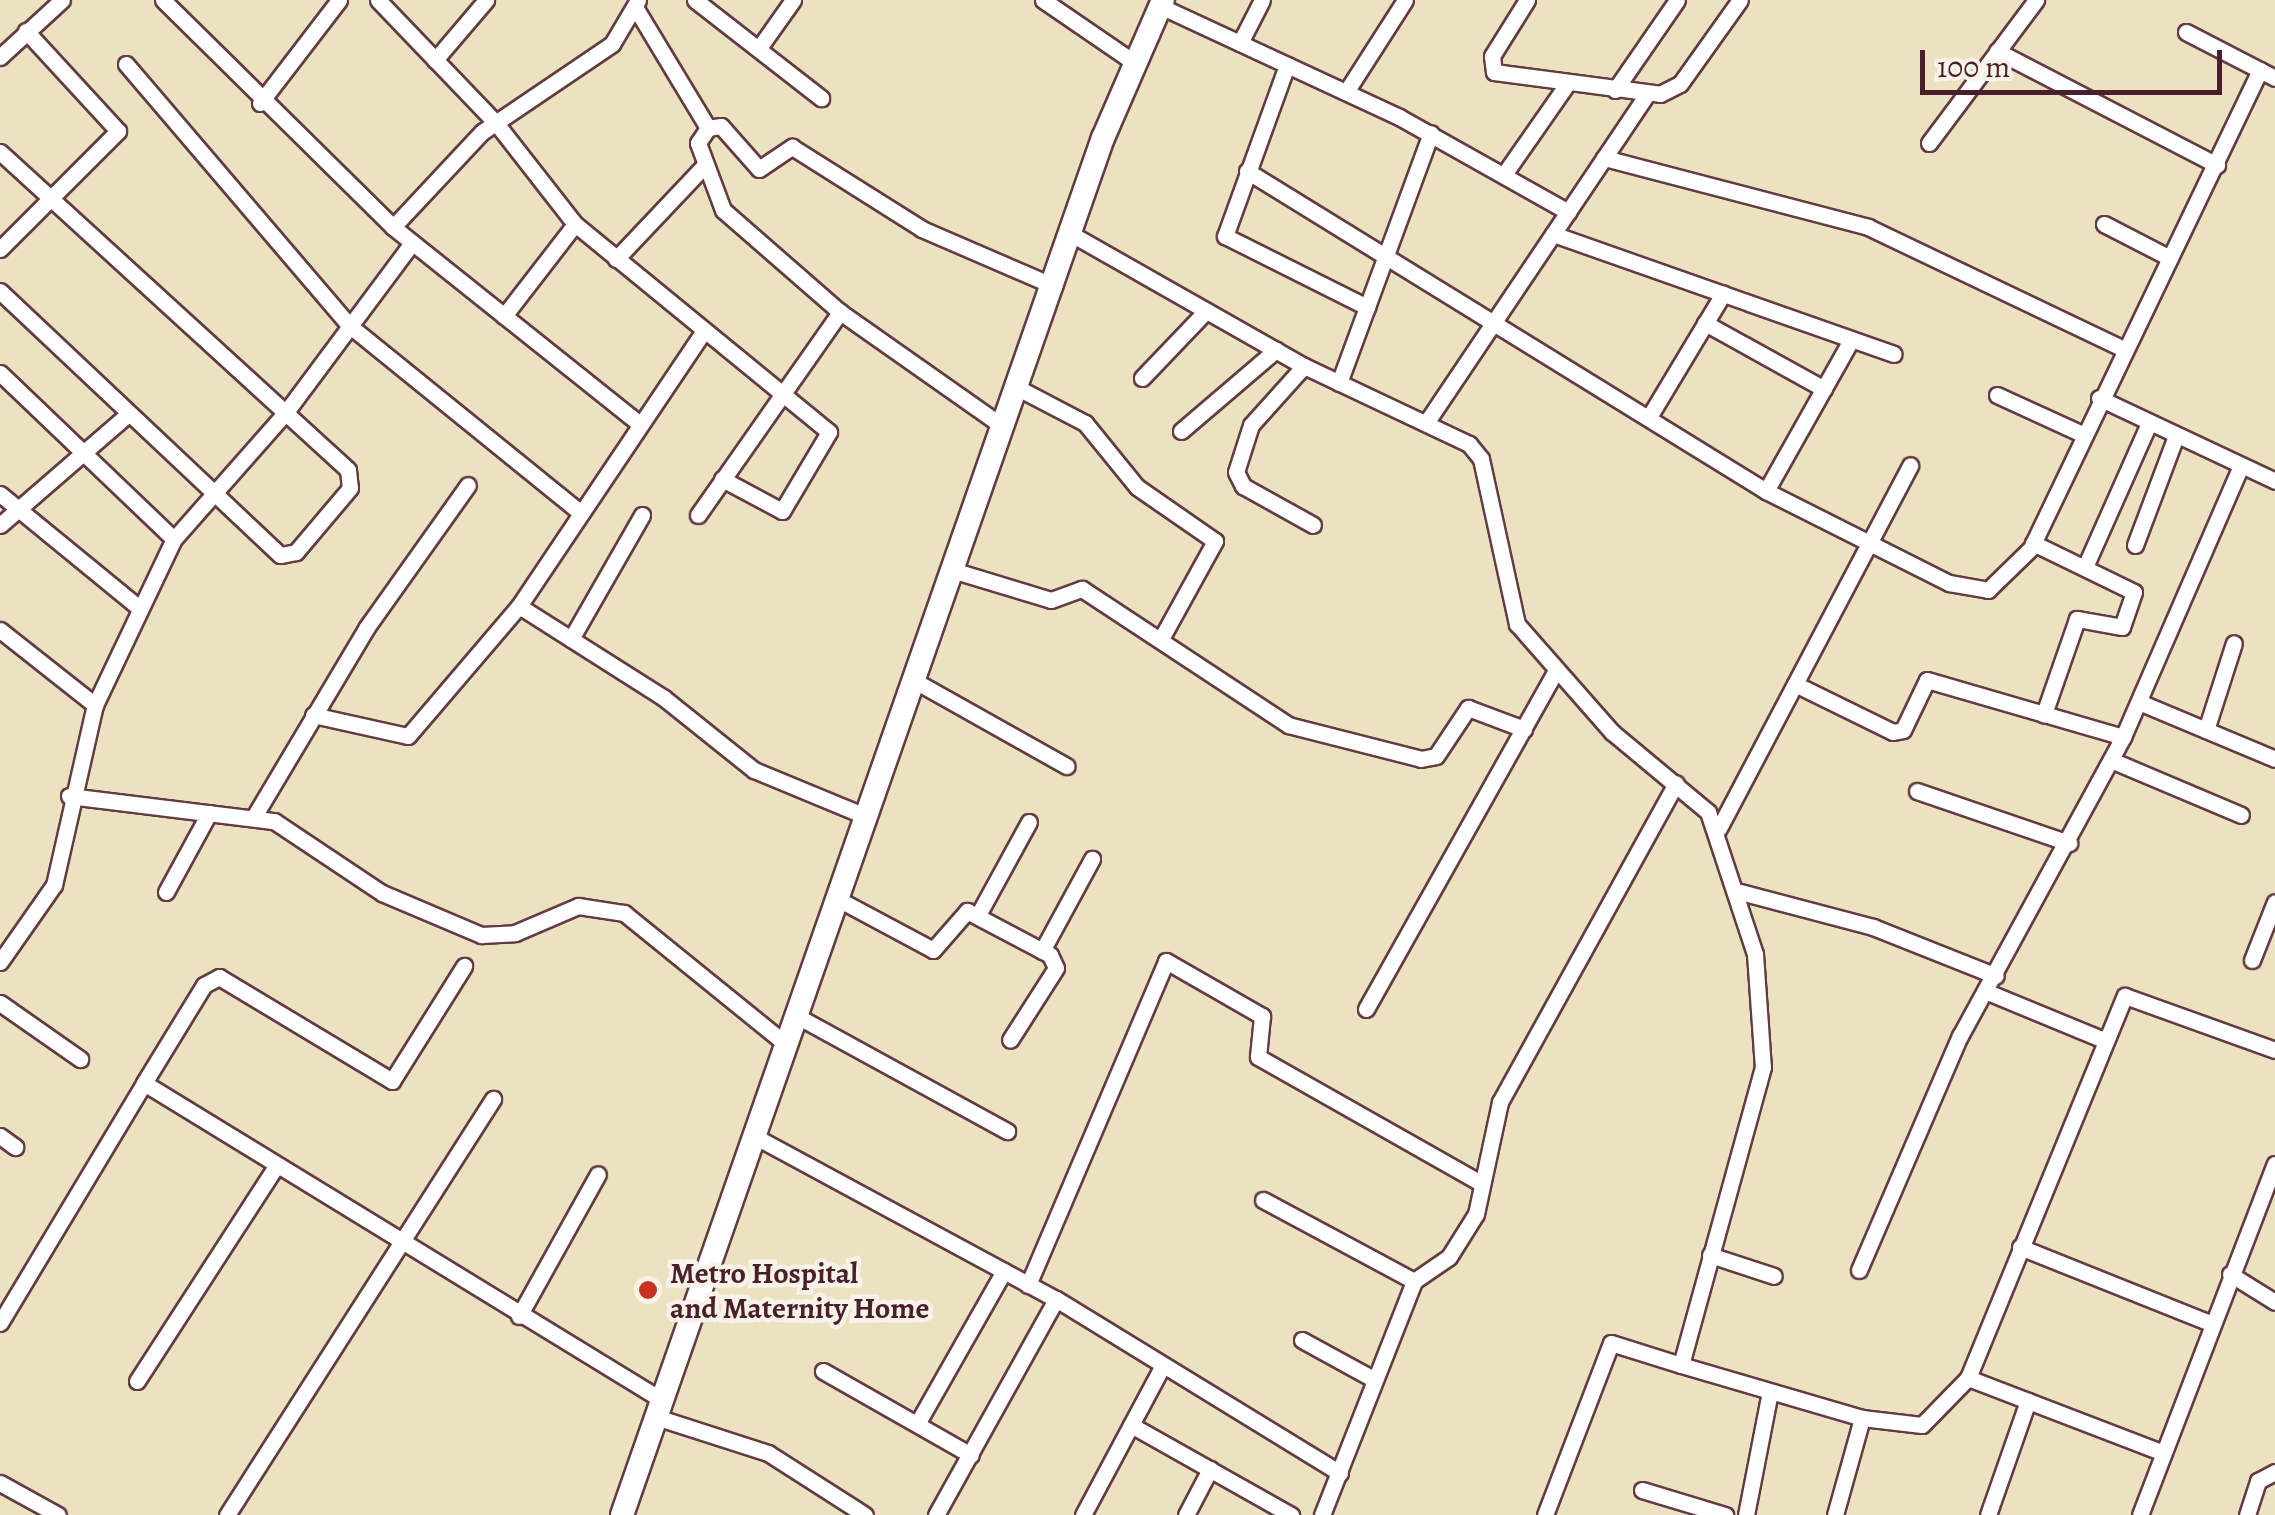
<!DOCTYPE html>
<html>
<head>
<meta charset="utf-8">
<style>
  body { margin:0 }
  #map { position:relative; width:2275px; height:1515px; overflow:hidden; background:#ece1c0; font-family:Alegreya,serif }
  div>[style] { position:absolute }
  .roads { filter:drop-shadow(2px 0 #623c41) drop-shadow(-2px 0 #623c41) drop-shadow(0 2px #623c41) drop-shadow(0 -2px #623c41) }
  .minor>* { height:15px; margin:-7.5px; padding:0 7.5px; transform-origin:7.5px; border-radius:7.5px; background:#fff }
  .secondary>* { height:22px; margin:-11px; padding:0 11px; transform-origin:11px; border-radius:11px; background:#fff }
  .dots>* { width:28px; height:28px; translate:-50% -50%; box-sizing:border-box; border:5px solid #f7f3e8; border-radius:50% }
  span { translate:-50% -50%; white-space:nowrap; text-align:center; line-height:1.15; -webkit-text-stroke:9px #f7f3e8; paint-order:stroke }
  .poi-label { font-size:30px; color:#4a1f2b; font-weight:700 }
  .left { translate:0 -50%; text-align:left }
  .scale { position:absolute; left:1920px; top:50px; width:302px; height:45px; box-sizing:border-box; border:5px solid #4a1f2b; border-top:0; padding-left:12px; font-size:30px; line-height:35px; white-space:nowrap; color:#4a1f2b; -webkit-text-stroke:8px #f7f3e8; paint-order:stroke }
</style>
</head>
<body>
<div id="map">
  <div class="roads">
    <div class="minor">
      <div style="left:163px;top:0;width:323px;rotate:44.6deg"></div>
      <div style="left:393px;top:227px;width:316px;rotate:38.6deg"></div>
      <div style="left:378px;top:0;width:170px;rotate:46.2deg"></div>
      <div style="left:496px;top:123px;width:128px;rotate:52deg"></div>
      <div style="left:575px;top:224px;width:328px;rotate:39.3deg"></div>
      <div style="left:829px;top:432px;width:92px;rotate:120.7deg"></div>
      <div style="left:782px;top:511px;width:68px;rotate:-151.9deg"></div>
      <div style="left:695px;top:0;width:160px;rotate:37.9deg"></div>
      <div style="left:1043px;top:0;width:112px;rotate:34.4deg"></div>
      <div style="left:1527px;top:0;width:66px;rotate:122deg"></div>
      <div style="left:1492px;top:56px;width:16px;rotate:83deg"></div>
      <div style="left:1494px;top:72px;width:167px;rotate:7.5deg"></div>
      <div style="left:1660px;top:94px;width:22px;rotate:-27deg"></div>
      <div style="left:1680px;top:84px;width:103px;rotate:-54.5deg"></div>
      <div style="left:1160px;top:6px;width:264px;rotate:24.9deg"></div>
      <div style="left:1399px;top:117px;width:194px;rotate:29.3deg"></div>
      <div style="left:635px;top:7px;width:141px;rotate:58.9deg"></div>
      <div style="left:708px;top:128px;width:18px;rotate:124deg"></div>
      <div style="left:698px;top:143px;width:72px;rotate:69.5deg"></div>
      <div style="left:723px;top:210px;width:155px;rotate:41.1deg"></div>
      <div style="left:840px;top:312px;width:198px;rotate:35.1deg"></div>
      <div style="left:2186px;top:32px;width:100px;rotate:27.3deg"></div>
      <div style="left:1240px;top:43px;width:48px;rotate:-62.9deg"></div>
      <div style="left:759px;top:48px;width:59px;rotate:-54.7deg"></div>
      <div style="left:1997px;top:51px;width:248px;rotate:27.4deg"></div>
      <div style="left:0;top:57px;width:84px;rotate:-42.6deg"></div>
      <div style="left:435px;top:60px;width:79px;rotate:-49.6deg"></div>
      <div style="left:126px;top:64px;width:345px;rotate:49.5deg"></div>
      <div style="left:350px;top:326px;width:297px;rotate:39deg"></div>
      <div style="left:1287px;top:65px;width:182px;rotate:109.9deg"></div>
      <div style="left:1225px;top:236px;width:159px;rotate:26.6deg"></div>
      <div style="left:1615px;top:90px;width:109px;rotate:-55.4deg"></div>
      <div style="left:1346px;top:92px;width:109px;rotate:-57.3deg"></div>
      <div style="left:260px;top:103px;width:130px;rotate:-52.5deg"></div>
      <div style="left:708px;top:128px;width:13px;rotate:-9deg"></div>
      <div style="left:721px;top:126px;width:57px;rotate:48.5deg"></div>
      <div style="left:759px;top:169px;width:40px;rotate:-34deg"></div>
      <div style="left:792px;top:147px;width:154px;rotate:32.2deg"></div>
      <div style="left:922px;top:229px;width:144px;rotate:23.4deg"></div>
      <div style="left:1929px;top:143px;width:179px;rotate:-53.2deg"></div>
      <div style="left:0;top:152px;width:471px;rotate:42.4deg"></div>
      <div style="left:348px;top:470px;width:18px;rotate:84deg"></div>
      <div style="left:350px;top:488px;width:84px;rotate:130.2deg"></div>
      <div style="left:296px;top:552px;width:16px;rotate:169deg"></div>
      <div style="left:280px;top:555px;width:385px;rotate:-136.7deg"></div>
      <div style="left:1604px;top:158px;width:273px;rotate:14.6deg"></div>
      <div style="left:1868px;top:227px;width:281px;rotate:25.5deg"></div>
      <div style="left:1247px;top:171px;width:610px;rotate:31.66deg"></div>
      <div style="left:1766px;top:491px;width:205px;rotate:26.7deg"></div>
      <div style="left:1949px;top:583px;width:40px;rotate:10deg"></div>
      <div style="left:1988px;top:590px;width:60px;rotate:-44.3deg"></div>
      <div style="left:2031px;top:548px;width:530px;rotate:-64.4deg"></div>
      <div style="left:1505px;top:173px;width:108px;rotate:-55.1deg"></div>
      <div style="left:2104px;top:224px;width:74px;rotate:27.3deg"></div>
      <div style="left:393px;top:227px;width:130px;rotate:-46.9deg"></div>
      <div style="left:482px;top:132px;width:157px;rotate:-34.1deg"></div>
      <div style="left:612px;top:44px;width:51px;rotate:-59.4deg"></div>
      <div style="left:1553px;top:234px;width:361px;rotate:19.4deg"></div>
      <div style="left:1073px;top:235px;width:266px;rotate:29.6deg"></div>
      <div style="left:1304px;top:366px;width:183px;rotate:25.3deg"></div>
      <div style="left:1469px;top:444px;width:19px;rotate:51deg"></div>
      <div style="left:1481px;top:459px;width:169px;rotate:77.7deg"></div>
      <div style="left:1517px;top:624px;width:144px;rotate:48.7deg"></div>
      <div style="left:1612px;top:732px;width:125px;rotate:39.8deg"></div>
      <div style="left:1708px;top:812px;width:150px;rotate:71.7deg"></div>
      <div style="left:1755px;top:954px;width:113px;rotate:86deg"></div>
      <div style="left:1763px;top:1067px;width:309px;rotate:105.4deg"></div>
      <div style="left:1681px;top:1365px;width:189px;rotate:16.3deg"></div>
      <div style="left:0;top:249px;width:167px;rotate:-45deg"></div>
      <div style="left:118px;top:131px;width:136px;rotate:-132.6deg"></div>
      <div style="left:616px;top:259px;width:128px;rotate:-46.6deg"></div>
      <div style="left:504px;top:316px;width:116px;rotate:-52.3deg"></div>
      <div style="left:1705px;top:323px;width:136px;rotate:29deg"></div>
      <div style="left:1304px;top:366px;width:79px;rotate:131.9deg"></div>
      <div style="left:1251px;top:425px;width:49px;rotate:107.7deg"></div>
      <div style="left:1236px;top:472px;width:16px;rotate:63deg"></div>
      <div style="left:1243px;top:486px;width:80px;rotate:29.1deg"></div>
      <div style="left:0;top:373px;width:240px;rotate:43.7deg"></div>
      <div style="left:1142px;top:378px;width:93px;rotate:-46.3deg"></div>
      <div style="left:1339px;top:383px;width:266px;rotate:-69.8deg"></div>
      <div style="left:1016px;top:387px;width:78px;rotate:27.6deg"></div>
      <div style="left:1085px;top:423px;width:82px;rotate:50.9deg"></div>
      <div style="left:1137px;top:487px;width:95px;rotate:34.7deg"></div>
      <div style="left:1215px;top:541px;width:110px;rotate:118.9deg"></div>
      <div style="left:1997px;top:395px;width:94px;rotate:24.6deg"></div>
      <div style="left:2099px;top:398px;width:195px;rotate:25.2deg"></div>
      <div style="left:1649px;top:417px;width:144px;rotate:-59deg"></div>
      <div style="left:1426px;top:423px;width:396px;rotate:-56.1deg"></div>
      <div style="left:1181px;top:431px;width:125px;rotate:-40.5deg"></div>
      <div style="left:1766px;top:491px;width:173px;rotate:-60.6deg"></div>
      <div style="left:0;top:494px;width:178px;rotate:39.3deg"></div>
      <div style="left:698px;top:515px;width:248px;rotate:-55deg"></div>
      <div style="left:0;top:525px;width:169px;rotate:-40.9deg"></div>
      <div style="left:2033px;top:543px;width:112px;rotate:25.9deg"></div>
      <div style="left:2134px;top:592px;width:37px;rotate:109deg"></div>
      <div style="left:2122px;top:627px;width:46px;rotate:-169.9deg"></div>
      <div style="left:2077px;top:619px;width:101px;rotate:109.2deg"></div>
      <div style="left:2135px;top:545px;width:116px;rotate:-69.4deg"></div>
      <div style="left:2085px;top:567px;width:158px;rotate:-66deg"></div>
      <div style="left:952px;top:570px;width:103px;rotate:16.9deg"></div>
      <div style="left:1051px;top:600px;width:33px;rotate:-20deg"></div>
      <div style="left:1082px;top:589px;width:247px;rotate:33.4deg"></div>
      <div style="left:1288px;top:725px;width:137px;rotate:14.3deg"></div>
      <div style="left:1421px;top:759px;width:15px;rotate:-11deg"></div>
      <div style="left:1436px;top:756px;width:58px;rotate:-56.3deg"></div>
      <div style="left:1468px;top:708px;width:60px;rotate:20.6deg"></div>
      <div style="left:519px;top:606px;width:172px;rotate:32.4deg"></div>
      <div style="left:664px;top:698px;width:115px;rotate:38.7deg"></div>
      <div style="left:754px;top:770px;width:120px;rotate:22.5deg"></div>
      <div style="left:0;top:630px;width:121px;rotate:38.3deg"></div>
      <div style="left:571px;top:639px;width:143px;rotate:-60.2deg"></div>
      <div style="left:913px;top:680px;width:176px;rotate:29.3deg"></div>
      <div style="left:1795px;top:684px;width:109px;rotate:26.1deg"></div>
      <div style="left:1893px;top:732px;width:10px;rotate:-11deg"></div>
      <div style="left:1903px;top:730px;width:55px;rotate:-64.4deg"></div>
      <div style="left:1927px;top:680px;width:204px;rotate:16.2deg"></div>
      <div style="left:2139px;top:702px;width:147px;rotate:22.7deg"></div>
      <div style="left:313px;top:715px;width:97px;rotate:12.5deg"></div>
      <div style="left:408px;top:736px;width:171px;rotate:-49.5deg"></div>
      <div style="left:519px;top:606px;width:328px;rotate:-56.1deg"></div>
      <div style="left:2206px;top:730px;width:91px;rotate:-72.2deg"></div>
      <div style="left:2111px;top:760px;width:141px;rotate:22.9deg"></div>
      <div style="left:1917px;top:791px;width:161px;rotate:18.9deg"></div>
      <div style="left:69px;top:796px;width:207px;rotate:7deg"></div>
      <div style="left:274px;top:821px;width:130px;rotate:33.7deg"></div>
      <div style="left:382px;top:893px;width:108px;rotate:23deg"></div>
      <div style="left:481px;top:935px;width:34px;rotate:-3deg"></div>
      <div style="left:515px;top:933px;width:69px;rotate:-23.2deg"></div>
      <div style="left:578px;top:906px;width:47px;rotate:8.7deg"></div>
      <div style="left:624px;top:913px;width:208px;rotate:39deg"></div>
      <div style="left:255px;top:815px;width:219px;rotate:-59.2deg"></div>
      <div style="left:367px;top:627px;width:174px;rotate:-54.6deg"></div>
      <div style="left:1719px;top:828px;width:410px;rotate:-62.2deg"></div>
      <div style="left:166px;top:892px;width:90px;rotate:-61.4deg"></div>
      <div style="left:1740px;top:892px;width:138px;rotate:14.7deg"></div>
      <div style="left:1873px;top:927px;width:132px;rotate:21.7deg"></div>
      <div style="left:836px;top:898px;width:110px;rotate:28.2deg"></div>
      <div style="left:933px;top:950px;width:52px;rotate:-48.9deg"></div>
      <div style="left:967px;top:911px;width:94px;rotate:27.9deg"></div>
      <div style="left:1050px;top:955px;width:14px;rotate:65deg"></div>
      <div style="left:1056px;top:968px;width:85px;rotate:122.6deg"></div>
      <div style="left:978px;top:915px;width:106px;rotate:-61.3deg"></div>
      <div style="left:1042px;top:951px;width:105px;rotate:-61.5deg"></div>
      <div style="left:2252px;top:960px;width:62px;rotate:-68.4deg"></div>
      <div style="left:0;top:962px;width:94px;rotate:-55deg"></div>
      <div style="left:54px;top:885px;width:185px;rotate:-77.2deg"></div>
      <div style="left:95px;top:705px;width:184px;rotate:-64.6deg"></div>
      <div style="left:174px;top:539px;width:169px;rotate:-48.6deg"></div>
      <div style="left:286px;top:412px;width:211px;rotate:-53.3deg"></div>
      <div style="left:1985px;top:991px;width:129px;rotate:22.4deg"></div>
      <div style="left:0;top:1003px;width:98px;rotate:35deg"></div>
      <div style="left:1366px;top:1009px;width:388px;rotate:-60.7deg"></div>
      <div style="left:795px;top:1015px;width:242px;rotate:28.7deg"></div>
      <div style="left:144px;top:1083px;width:115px;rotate:-58.5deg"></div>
      <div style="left:204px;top:985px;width:17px;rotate:-28deg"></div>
      <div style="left:219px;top:977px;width:202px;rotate:31deg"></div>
      <div style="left:392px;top:1081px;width:136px;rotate:-57.9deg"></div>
      <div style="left:0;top:1136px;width:19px;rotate:36deg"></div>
      <div style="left:754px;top:1136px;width:343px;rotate:28.4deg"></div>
      <div style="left:1056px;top:1299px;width:333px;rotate:31.5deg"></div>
      <div style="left:1263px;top:1200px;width:171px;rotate:28.2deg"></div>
      <div style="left:2020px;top:1247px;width:205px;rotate:21.8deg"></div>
      <div style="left:1710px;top:1255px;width:67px;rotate:18.2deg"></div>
      <div style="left:1859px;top:1270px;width:255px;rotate:-66.7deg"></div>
      <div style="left:1960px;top:1036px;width:341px;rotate:-61.4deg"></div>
      <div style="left:2123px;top:737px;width:296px;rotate:-66.5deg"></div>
      <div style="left:2230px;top:1274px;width:53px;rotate:31.9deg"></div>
      <div style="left:1028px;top:1285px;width:352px;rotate:-66.9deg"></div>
      <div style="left:1166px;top:961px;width:111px;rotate:29.8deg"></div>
      <div style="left:1262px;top:1016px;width:41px;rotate:95.6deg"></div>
      <div style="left:1258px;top:1057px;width:256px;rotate:29.5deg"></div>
      <div style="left:519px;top:1316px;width:162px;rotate:-60.9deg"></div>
      <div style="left:0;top:1323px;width:280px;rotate:-59deg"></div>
      <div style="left:144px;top:1083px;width:607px;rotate:31.47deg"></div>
      <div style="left:1302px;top:1340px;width:83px;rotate:28.7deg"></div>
      <div style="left:823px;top:1371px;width:170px;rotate:29.6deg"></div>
      <div style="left:1968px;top:1378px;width:209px;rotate:21deg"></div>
      <div style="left:137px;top:1381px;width:256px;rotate:-57.1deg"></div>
      <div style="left:656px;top:1417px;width:118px;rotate:17.8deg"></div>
      <div style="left:768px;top:1453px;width:115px;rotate:32.6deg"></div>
      <div style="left:917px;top:1424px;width:176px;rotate:-60.4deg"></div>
      <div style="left:1131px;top:1425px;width:184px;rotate:29.4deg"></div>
      <div style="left:0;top:1483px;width:66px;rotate:28.9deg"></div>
      <div style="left:1642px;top:1490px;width:87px;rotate:16.8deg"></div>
      <div style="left:227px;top:1515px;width:494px;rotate:-57.4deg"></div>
      <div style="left:936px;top:1515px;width:247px;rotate:-60.9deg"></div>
      <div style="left:1083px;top:1515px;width:168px;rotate:-61.9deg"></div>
      <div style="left:1186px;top:1515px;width:52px;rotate:-62.4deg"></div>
      <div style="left:1322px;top:1515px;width:251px;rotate:-68.5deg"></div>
      <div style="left:1414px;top:1281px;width:42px;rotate:-34.4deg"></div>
      <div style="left:1449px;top:1257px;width:51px;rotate:-57.9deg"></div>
      <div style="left:1476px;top:1214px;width:115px;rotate:-77.9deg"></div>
      <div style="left:1500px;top:1102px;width:364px;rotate:-61.1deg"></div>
      <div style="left:1545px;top:1515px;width:184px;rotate:-69deg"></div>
      <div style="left:1611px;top:1343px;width:73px;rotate:17.4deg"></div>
      <div style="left:1746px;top:1515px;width:120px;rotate:-79deg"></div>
      <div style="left:1835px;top:1515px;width:101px;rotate:-74.4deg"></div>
      <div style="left:1862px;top:1418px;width:60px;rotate:6.7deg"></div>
      <div style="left:1922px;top:1425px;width:66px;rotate:-45.6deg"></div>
      <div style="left:1968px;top:1378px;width:413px;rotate:-67.7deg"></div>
      <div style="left:2125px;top:996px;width:159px;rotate:19.8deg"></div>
      <div style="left:1988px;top:1515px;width:121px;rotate:-70.7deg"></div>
      <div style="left:2140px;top:1515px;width:376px;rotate:-69deg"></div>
      <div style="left:2247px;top:1515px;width:36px;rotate:-72deg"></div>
      <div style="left:2258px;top:1481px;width:19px;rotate:-28deg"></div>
    </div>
    <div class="secondary">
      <div style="left:622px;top:1515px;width:1459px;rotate:-70.75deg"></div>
      <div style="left:1103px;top:138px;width:150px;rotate:-66.5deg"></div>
    </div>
  </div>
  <div class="dots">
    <div style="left:648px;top:1290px;background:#c8321e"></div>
  </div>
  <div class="poi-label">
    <span class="left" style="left:670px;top:1290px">Metro Hospital<br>and Maternity Home</span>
  </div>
  <div class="scale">100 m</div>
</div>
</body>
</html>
